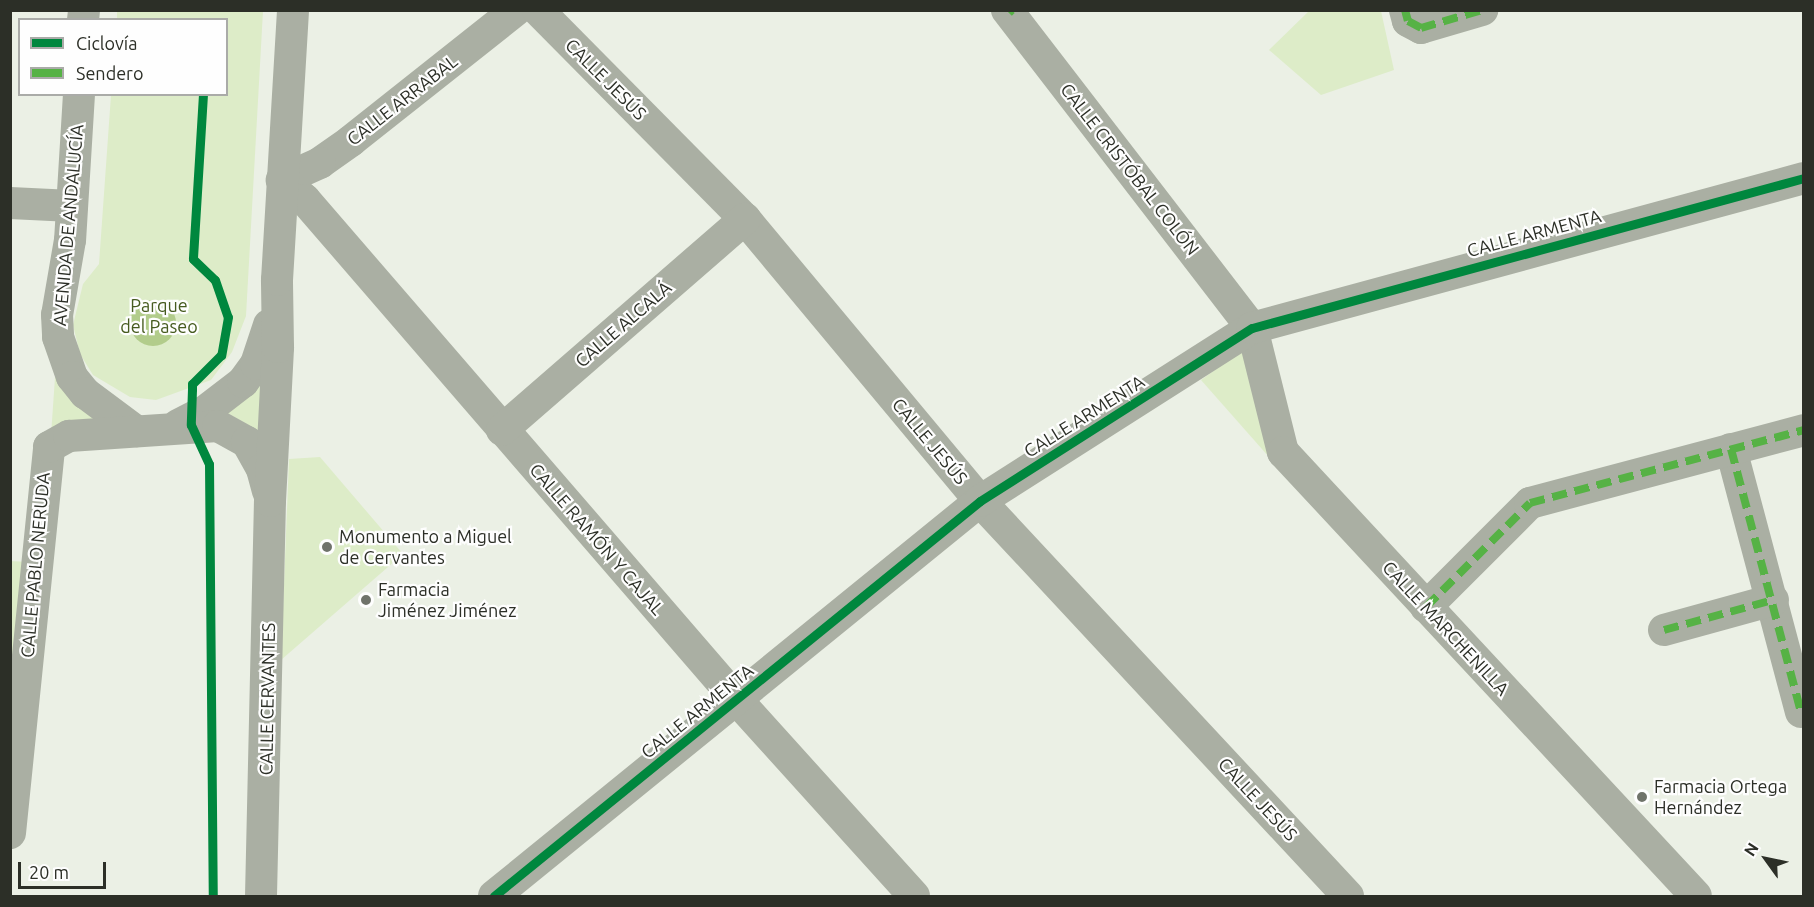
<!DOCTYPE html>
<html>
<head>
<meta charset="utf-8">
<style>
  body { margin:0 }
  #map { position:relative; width:1814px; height:907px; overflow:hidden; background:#ebf0e5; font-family:Ubuntu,sans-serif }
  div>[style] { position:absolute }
  .green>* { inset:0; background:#ddecc8 }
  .water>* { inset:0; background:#b2cc8b }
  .round { border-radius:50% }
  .street>* { height:32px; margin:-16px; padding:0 16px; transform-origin:16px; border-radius:16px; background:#aaafa3 }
  .quiet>* { height:8px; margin-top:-4px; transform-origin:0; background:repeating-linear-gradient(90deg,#56b245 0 15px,transparent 0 23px) }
  .cycleway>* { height:9px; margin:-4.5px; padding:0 4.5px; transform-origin:4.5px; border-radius:4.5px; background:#00873e }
  .dots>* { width:16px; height:16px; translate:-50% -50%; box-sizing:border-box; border:3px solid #fefefe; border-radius:50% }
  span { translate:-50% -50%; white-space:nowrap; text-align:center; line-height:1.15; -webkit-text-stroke:4.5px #fefefe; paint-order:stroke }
  .street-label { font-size:18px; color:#2c2f27 }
  .park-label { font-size:18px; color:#465b1f }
  .poi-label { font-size:18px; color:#2c2f27 }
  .left { translate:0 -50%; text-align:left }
  .frame { position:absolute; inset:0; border:12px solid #2c2f27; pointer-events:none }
  .legend { position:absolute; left:18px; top:18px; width:210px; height:78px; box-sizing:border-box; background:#fefefe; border:2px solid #aaaba8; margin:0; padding:8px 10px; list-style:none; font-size:18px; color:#2c2f27 }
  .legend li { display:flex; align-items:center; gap:12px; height:30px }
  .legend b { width:30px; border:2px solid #aaaba8 }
  .north { position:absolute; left:1736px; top:829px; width:60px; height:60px; -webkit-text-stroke:4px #fefefe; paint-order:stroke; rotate:303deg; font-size:16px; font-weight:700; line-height:24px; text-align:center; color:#2c2f27 }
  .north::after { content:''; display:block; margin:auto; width:21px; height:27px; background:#2c2f27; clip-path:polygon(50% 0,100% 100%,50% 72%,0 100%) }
  .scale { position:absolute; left:18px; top:862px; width:88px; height:27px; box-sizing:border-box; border:3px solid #2c2f27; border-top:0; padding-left:8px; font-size:18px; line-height:21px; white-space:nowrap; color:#2c2f27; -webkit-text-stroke:4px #fefefe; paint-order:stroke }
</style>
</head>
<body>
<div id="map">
  <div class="green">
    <div style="clip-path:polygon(1310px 10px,1381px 11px,1394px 70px,1321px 95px,1269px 50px)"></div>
    <div style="clip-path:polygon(117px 11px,263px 11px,246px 316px,232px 352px,211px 380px,156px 400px,130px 397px,93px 375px,80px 354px,73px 325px,83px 284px,99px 264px,111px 95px,226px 94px,226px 20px,117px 19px)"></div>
    <div style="clip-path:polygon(1249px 345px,1269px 457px,1201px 380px)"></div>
    <div style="clip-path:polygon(56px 363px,107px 421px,51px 435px)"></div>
    <div style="clip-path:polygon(263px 369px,269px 461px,248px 425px,222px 410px)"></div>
    <div style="clip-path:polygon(320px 457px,403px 554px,281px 660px,289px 459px)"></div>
    <div style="clip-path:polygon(10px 561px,29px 562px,10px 685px)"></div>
  </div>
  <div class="water">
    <div class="round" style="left:130px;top:300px;width:46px;height:46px"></div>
  </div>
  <div class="street">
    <div style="left:516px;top:10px;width:211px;rotate:141.6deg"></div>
    <div style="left:351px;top:141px;width:38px;rotate:145deg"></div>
    <div style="left:320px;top:163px;width:42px;rotate:155.9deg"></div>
    <div style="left:282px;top:180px;width:30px;rotate:41deg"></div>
    <div style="left:305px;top:200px;width:661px;rotate:49.17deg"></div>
    <div style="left:737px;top:700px;width:264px;rotate:47.9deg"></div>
    <div style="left:538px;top:10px;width:294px;rotate:45.3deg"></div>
    <div style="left:745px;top:219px;width:367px;rotate:50.2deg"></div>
    <div style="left:980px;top:501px;width:540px;rotate:47.03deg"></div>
    <div style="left:1007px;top:10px;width:401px;rotate:52.4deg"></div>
    <div style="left:1252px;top:328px;width:128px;rotate:76deg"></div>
    <div style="left:1283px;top:452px;width:606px;rotate:47.07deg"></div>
    <div style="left:1405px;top:10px;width:11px;rotate:75deg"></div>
    <div style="left:1408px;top:21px;width:15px;rotate:28deg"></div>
    <div style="left:1421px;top:28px;width:64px;rotate:-16.4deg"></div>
    <div style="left:83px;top:20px;width:10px;rotate:-84deg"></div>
    <div style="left:79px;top:94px;width:146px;rotate:93.5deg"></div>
    <div style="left:70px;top:240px;width:76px;rotate:99.8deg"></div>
    <div style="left:57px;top:315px;width:22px;rotate:87deg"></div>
    <div style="left:58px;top:337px;width:42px;rotate:70.7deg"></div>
    <div style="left:72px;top:377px;width:21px;rotate:51deg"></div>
    <div style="left:85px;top:393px;width:64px;rotate:36.7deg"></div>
    <div style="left:10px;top:203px;width:62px;rotate:2.8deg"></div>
    <div style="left:178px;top:425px;width:29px;rotate:-27deg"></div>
    <div style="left:204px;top:412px;width:49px;rotate:-37.6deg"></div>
    <div style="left:243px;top:382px;width:22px;rotate:-54deg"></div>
    <div style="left:256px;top:364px;width:41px;rotate:-71.6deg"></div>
    <div style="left:502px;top:430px;width:322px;rotate:-41deg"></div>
    <div style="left:1731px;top:449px;width:272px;rotate:75.1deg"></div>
    <div style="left:1426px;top:607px;width:147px;rotate:-45deg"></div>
    <div style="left:1530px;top:503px;width:284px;rotate:-14.9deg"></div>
    <div style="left:1664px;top:630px;width:113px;rotate:-15.4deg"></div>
    <div style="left:10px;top:833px;width:388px;rotate:-84.2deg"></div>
    <div style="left:49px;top:447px;width:23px;rotate:-29deg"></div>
    <div style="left:69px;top:436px;width:149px;rotate:-3.8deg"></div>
    <div style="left:218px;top:426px;width:33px;rotate:29deg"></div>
    <div style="left:247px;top:442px;width:31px;rotate:61deg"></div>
    <div style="left:262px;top:469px;width:23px;rotate:75deg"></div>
    <div style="left:261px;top:896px;width:395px;rotate:-88.7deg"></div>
    <div style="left:270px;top:501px;width:154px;rotate:-87deg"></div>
    <div style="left:278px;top:347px;width:67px;rotate:-90.9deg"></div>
    <div style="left:277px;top:280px;width:270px;rotate:-86.6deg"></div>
    <div style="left:494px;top:896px;width:626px;rotate:-39.1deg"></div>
    <div style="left:980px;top:501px;width:322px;rotate:-32.5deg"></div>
    <div style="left:1252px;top:328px;width:572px;rotate:-15.2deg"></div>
  </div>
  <div class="quiet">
    <div style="left:1405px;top:10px;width:11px;rotate:75deg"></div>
    <div style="left:1408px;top:21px;width:15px;rotate:28deg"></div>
    <div style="left:1421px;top:28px;width:64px;rotate:-16.4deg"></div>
    <div style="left:1009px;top:13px;width:4px;rotate:-45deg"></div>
    <div style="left:1731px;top:449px;width:272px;rotate:75.1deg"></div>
    <div style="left:1426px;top:607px;width:147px;rotate:-45deg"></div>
    <div style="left:1530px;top:503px;width:284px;rotate:-14.9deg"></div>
    <div style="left:1664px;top:630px;width:113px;rotate:-15.4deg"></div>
  </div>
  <div class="cycleway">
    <div style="left:203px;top:94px;width:165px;rotate:93.5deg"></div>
    <div style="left:193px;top:259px;width:30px;rotate:44deg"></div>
    <div style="left:215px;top:280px;width:39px;rotate:71deg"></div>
    <div style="left:228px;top:317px;width:39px;rotate:100deg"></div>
    <div style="left:221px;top:355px;width:41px;rotate:135deg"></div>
    <div style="left:192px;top:384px;width:5px;rotate:90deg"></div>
    <div style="left:192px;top:389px;width:36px;rotate:92deg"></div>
    <div style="left:191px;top:425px;width:43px;rotate:65.2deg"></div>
    <div style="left:209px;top:464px;width:432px;rotate:89.5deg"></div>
    <div style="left:494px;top:896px;width:626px;rotate:-39.1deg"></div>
    <div style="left:980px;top:501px;width:322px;rotate:-32.5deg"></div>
    <div style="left:1252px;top:328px;width:572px;rotate:-15.2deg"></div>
  </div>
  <div class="dots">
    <div style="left:327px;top:547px;background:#6f736a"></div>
    <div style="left:366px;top:600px;background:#6f736a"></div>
    <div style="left:1642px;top:797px;background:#6f736a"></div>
  </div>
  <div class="street-label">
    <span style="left:606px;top:79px;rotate:45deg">CALLE JESÚS</span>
    <span style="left:402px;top:100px;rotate:-38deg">CALLE ARRABAL</span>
    <span style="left:1130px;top:169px;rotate:52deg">CALLE CRISTÓBAL COLÓN</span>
    <span style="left:68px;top:225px;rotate:-85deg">AVENIDA DE ANDALUCÍA</span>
    <span style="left:1534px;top:233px;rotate:-15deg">CALLE ARMENTA</span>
    <span style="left:623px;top:324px;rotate:-41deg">CALLE ALCALÁ</span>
    <span style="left:1084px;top:416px;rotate:-32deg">CALLE ARMENTA</span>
    <span style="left:930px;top:441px;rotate:50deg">CALLE JESÚS</span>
    <span style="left:597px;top:539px;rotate:49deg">CALLE RAMÓN Y CAJAL</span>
    <span style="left:35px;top:565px;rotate:-85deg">CALLE PABLO NERUDA</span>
    <span style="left:1446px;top:628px;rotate:47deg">CALLE MARCHENILLA</span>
    <span style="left:267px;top:699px;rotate:-89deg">CALLE CERVANTES</span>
    <span style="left:697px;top:711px;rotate:-39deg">CALLE ARMENTA</span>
    <span style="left:1258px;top:799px;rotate:47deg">CALLE JESÚS</span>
  </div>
  <div class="park-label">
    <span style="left:159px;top:316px">Parque<br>del Paseo</span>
  </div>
  <div class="poi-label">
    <span class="left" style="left:339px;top:547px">Monumento a Miguel<br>de Cervantes</span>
    <span class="left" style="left:378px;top:600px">Farmacia<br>Jiménez Jiménez</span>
    <span class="left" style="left:1654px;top:797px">Farmacia Ortega<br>Hernández</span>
  </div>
  <div class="frame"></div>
  <ul class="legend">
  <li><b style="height:8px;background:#00873e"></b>Ciclovía</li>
  <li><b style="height:8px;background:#56b245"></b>Sendero</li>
  </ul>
  <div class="north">N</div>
  <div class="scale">20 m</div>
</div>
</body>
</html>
